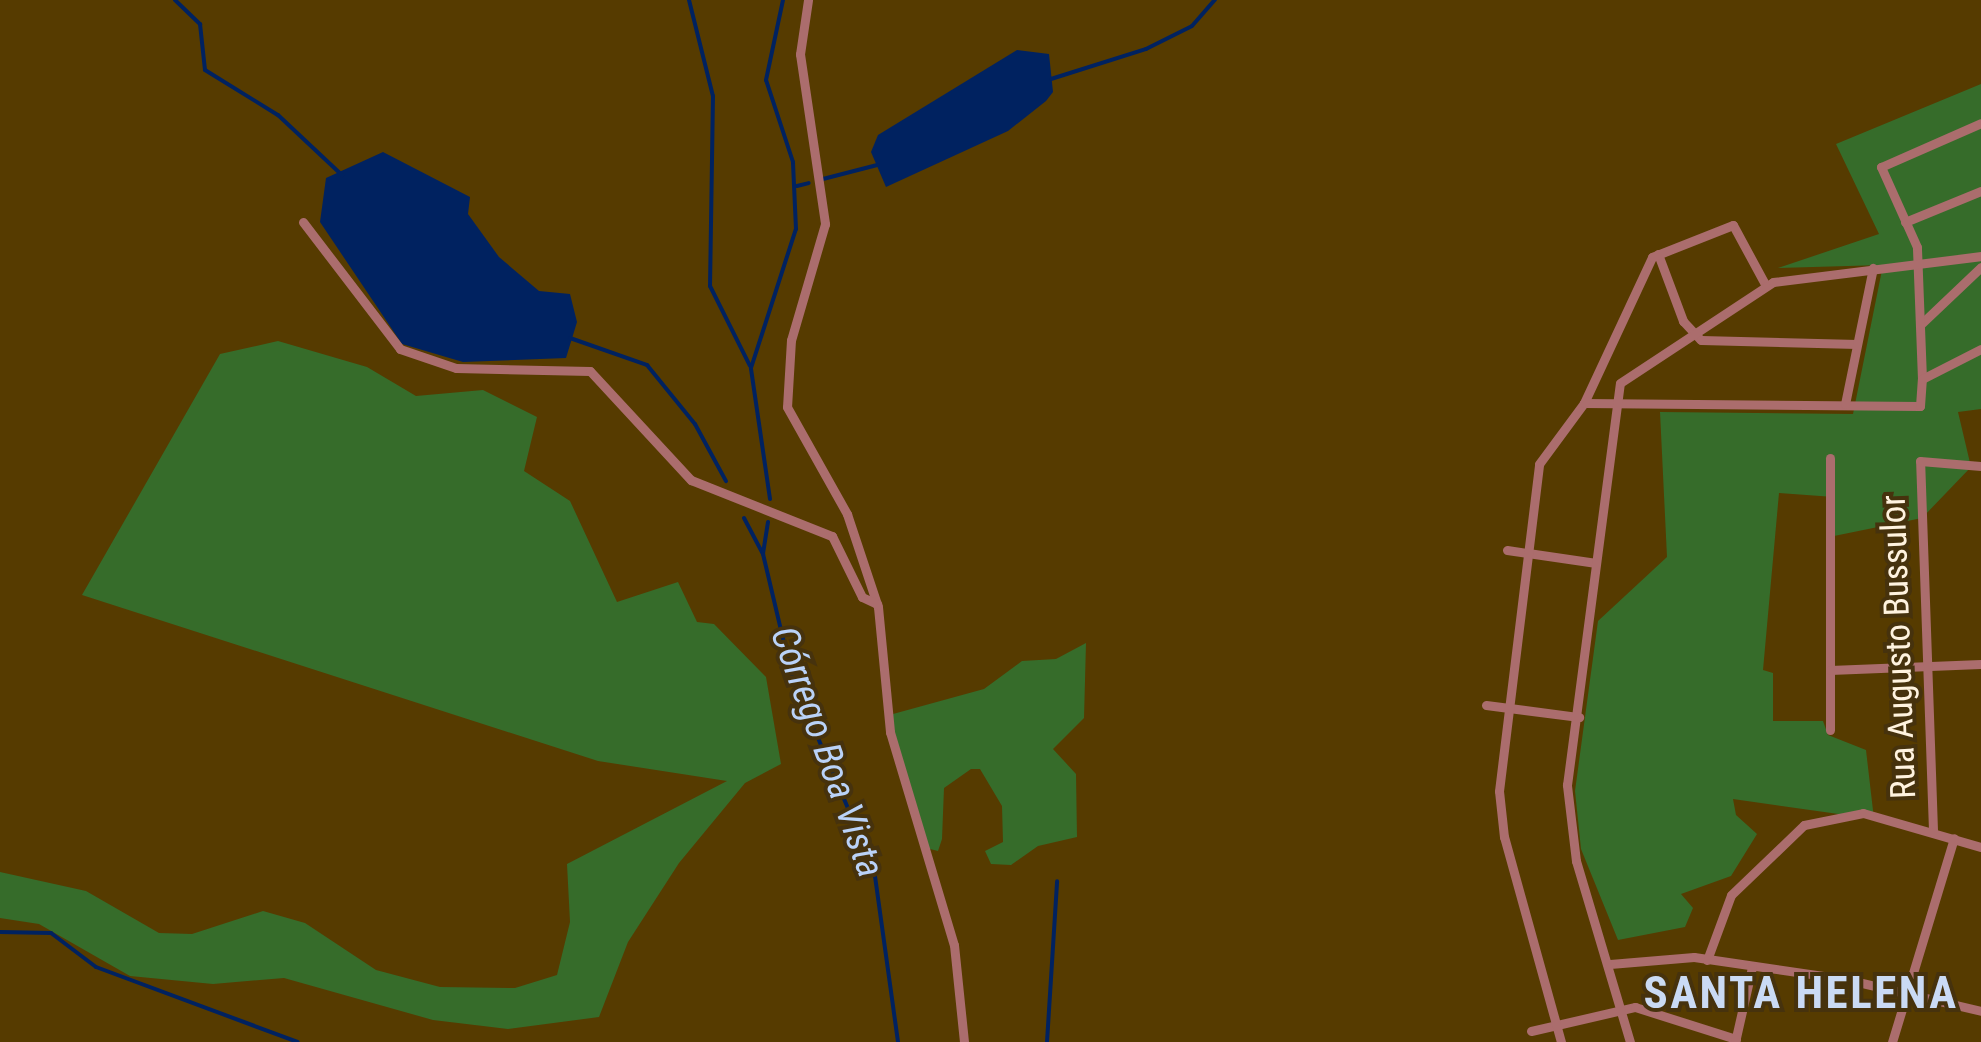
<!DOCTYPE html>
<html>
<head>
<meta charset="utf-8">
<style>
  body { margin:0 }
  #map { position:relative; width:1981px; height:1042px; overflow:hidden; background:#563b00; font-family:"Roboto Condensed",sans-serif }
  div>[style] { position:absolute }
  .green>* { inset:0; background:#366c2a }
  .water>* { inset:0; background:#002260 }
  .stream>* { height:4px; margin:-2px; padding:0 2px; transform-origin:2px; border-radius:2px; background:#002260 }
  .minor>* { height:9px; margin:-4.5px; padding:0 4.5px; transform-origin:4.5px; border-radius:4.5px; background:#ab6d6d }
  span { translate:-50% -50%; white-space:nowrap; text-align:center; line-height:1.15; -webkit-text-stroke:8px #46320d; paint-order:stroke }
  .street-label { font-size:35px; color:#fff3df }
  .water-label { font-size:38px; color:#bad2f8; font-style:italic }
  .district-label { font-size:45px; color:#cadaf4; font-weight:700; letter-spacing:2.5px }
</style>
</head>
<body>
<div id="map">
  <div class="green">
    <div style="clip-path:polygon(1981px 84px,1981px 409px,1958px 412px,1971px 467px,1922px 518px,1834px 536px,1834px 497px,1779px 493px,1763px 670px,1773px 673px,1773px 721px,1823px 721px,1828px 735px,1866px 750px,1874px 819px,1733px 799px,1736px 815px,1757px 834px,1731px 876px,1681px 894px,1693px 908px,1685px 927px,1618px 940px,1581px 849px,1575px 791px,1598px 621px,1667px 557px,1660px 412px,1853px 414px,1883px 265px,1778px 268px,1879px 234px,1836px 144px)"></div>
    <div style="clip-path:polygon(278px 341px,367px 367px,416px 396px,483px 390px,537px 417px,524px 471px,570px 501px,617px 602px,678px 582px,697px 622px,714px 624px,766px 677px,781px 764px,745px 783px,679px 863px,628px 942px,599px 1017px,508px 1029px,433px 1020px,284px 978px,213px 984px,130px 976px,39px 924px,0 918px,0 872px,86px 891px,159px 933px,192px 934px,263px 911px,305px 923px,376px 970px,440px 987px,515px 988px,557px 975px,570px 922px,567px 864px,727px 781px,598px 761px,82px 595px,220px 354px)"></div>
    <div style="clip-path:polygon(1086px 643px,1084px 718px,1053px 749px,1076px 774px,1077px 837px,1038px 846px,1011px 865px,991px 864px,985px 851px,1003px 842px,1002px 806px,980px 769px,971px 769px,944px 788px,942px 839px,938px 851px,926px 848px,890px 737px,893px 714px,984px 689px,1022px 661px,1056px 659px)"></div>
  </div>
  <div class="water">
    <div style="clip-path:polygon(1017px 50px,1049px 54px,1053px 92px,1046px 101px,1008px 131px,886px 187px,871px 152px,878px 135px)"></div>
    <div style="clip-path:polygon(383px 152px,470px 197px,468px 214px,499px 257px,539px 291px,570px 294px,577px 322px,566px 358px,463px 362px,402px 344px,320px 222px,326px 178px)"></div>
  </div>
  <div class="stream">
    <div style="left:175px;top:0;width:35px;rotate:44deg"></div>
    <div style="left:200px;top:24px;width:46px;rotate:83.8deg"></div>
    <div style="left:205px;top:70px;width:86px;rotate:31.7deg"></div>
    <div style="left:278px;top:115px;width:88px;rotate:43.2deg"></div>
    <div style="left:689px;top:0;width:99px;rotate:76deg"></div>
    <div style="left:713px;top:96px;width:190px;rotate:90.9deg"></div>
    <div style="left:710px;top:286px;width:89px;rotate:63.4deg"></div>
    <div style="left:1051px;top:79px;width:100px;rotate:-17.5deg"></div>
    <div style="left:1146px;top:49px;width:51px;rotate:-26.6deg"></div>
    <div style="left:1192px;top:26px;width:35px;rotate:-49deg"></div>
    <div style="left:823px;top:179px;width:56px;rotate:-14.5deg"></div>
    <div style="left:797px;top:186px;width:12px;rotate:-14deg"></div>
    <div style="left:570px;top:338px;width:82px;rotate:19.3deg"></div>
    <div style="left:647px;top:365px;width:76px;rotate:50.9deg"></div>
    <div style="left:695px;top:424px;width:65px;rotate:61.5deg"></div>
    <div style="left:770px;top:499px;width:132px;rotate:-98.3deg"></div>
    <div style="left:751px;top:368px;width:146px;rotate:-72.1deg"></div>
    <div style="left:796px;top:229px;width:67px;rotate:-92.6deg"></div>
    <div style="left:793px;top:162px;width:86px;rotate:-108.2deg"></div>
    <div style="left:766px;top:80px;width:82px;rotate:-78deg"></div>
    <div style="left:744px;top:518px;width:41px;rotate:62.2deg"></div>
    <div style="left:768px;top:522px;width:32px;rotate:99deg"></div>
    <div style="left:763px;top:554px;width:126px;rotate:76.7deg"></div>
    <div style="left:792px;top:677px;width:209px;rotate:66.9deg"></div>
    <div style="left:874px;top:869px;width:175px;rotate:82.1deg"></div>
    <div style="left:0;top:932px;width:51px;rotate:1.1deg"></div>
    <div style="left:51px;top:933px;width:56px;rotate:37.1deg"></div>
    <div style="left:96px;top:967px;width:215px;rotate:20.4deg"></div>
    <div style="left:1047px;top:1042px;width:161px;rotate:-86.4deg"></div>
  </div>
  <div class="minor">
    <div style="left:808px;top:0;width:55px;rotate:98.4deg"></div>
    <div style="left:800px;top:54px;width:172px;rotate:81.6deg"></div>
    <div style="left:825px;top:224px;width:121px;rotate:106.3deg"></div>
    <div style="left:791px;top:340px;width:67px;rotate:93.4deg"></div>
    <div style="left:787px;top:407px;width:123px;rotate:60.7deg"></div>
    <div style="left:847px;top:514px;width:98px;rotate:71.6deg"></div>
    <div style="left:878px;top:607px;width:126px;rotate:84.5deg"></div>
    <div style="left:890px;top:732px;width:222px;rotate:73.3deg"></div>
    <div style="left:954px;top:945px;width:98px;rotate:84.1deg"></div>
    <div style="left:303px;top:222px;width:160px;rotate:52.6deg"></div>
    <div style="left:400px;top:349px;width:59px;rotate:18.7deg"></div>
    <div style="left:456px;top:368px;width:134px;rotate:1.3deg"></div>
    <div style="left:590px;top:371px;width:149px;rotate:47.2deg"></div>
    <div style="left:691px;top:480px;width:152px;rotate:21.7deg"></div>
    <div style="left:832px;top:536px;width:68px;rotate:63.8deg"></div>
    <div style="left:862px;top:597px;width:17px;rotate:25deg"></div>
    <div style="left:1905px;top:222px;width:82px;rotate:-22.2deg"></div>
    <div style="left:1658px;top:254px;width:72px;rotate:69.5deg"></div>
    <div style="left:1683px;top:321px;width:26px;rotate:47deg"></div>
    <div style="left:1701px;top:340px;width:156px;rotate:1.5deg"></div>
    <div style="left:1921px;top:324px;width:83px;rotate:-43.5deg"></div>
    <div style="left:1922px;top:379px;width:132px;rotate:-92.2deg"></div>
    <div style="left:1917px;top:247px;width:88px;rotate:-114.2deg"></div>
    <div style="left:1881px;top:167px;width:109px;rotate:-23.7deg"></div>
    <div style="left:1584px;top:403px;width:336px;rotate:0.5deg"></div>
    <div style="left:1920px;top:406px;width:27px;rotate:-86deg"></div>
    <div style="left:1922px;top:379px;width:66px;rotate:-27deg"></div>
    <div style="left:1845px;top:404px;width:139px;rotate:-78.4deg"></div>
    <div style="left:1830px;top:458px;width:272px;rotate:90deg"></div>
    <div style="left:1507px;top:550px;width:90px;rotate:8.3deg"></div>
    <div style="left:1830px;top:670px;width:151px;rotate:-2.3deg"></div>
    <div style="left:1486px;top:705px;width:94px;rotate:7.4deg"></div>
    <div style="left:1933px;top:830px;width:369px;rotate:-92deg"></div>
    <div style="left:1920px;top:461px;width:61px;rotate:4.7deg"></div>
    <div style="left:1707px;top:960px;width:69px;rotate:-69.7deg"></div>
    <div style="left:1731px;top:895px;width:101px;rotate:-43.8deg"></div>
    <div style="left:1804px;top:825px;width:60px;rotate:-11.5deg"></div>
    <div style="left:1863px;top:813px;width:123px;rotate:16.1deg"></div>
    <div style="left:1610px;top:964px;width:84px;rotate:-4.8deg"></div>
    <div style="left:1694px;top:957px;width:153px;rotate:8.3deg"></div>
    <div style="left:1845px;top:979px;width:140px;rotate:13.2deg"></div>
    <div style="left:1531px;top:1031px;width:107px;rotate:-13deg"></div>
    <div style="left:1635px;top:1007px;width:106px;rotate:17.6deg"></div>
    <div style="left:1561px;top:1042px;width:213px;rotate:-105.5deg"></div>
    <div style="left:1504px;top:837px;width:46px;rotate:-96.2deg"></div>
    <div style="left:1499px;top:791px;width:329px;rotate:-83deg"></div>
    <div style="left:1539px;top:464px;width:76px;rotate:-53.6deg"></div>
    <div style="left:1584px;top:403px;width:161px;rotate:-65deg"></div>
    <div style="left:1652px;top:257px;width:87px;rotate:-21.6deg"></div>
    <div style="left:1733px;top:225px;width:69px;rotate:61.6deg"></div>
    <div style="left:1630px;top:1042px;width:189px;rotate:-106.6deg"></div>
    <div style="left:1576px;top:861px;width:77px;rotate:-96.8deg"></div>
    <div style="left:1567px;top:785px;width:405px;rotate:-82.5deg"></div>
    <div style="left:1620px;top:383px;width:183px;rotate:-33.4deg"></div>
    <div style="left:1773px;top:282px;width:210px;rotate:-7.1deg"></div>
    <div style="left:1735px;top:1042px;width:77px;rotate:-77.2deg"></div>
    <div style="left:1892px;top:1042px;width:213px;rotate:-73.1deg"></div>
  </div>
  <div class="street-label">
    <span style="left:1899px;top:647px;rotate:-92deg">Rua Augusto Bussulor</span>
  </div>
  <div class="water-label">
    <span style="left:827px;top:752px;rotate:70deg">Córrego Boa Vista</span>
  </div>
  <div class="district-label">
    <span style="left:1801px;top:993px">SANTA HELENA</span>
  </div>
</div>
</body>
</html>
